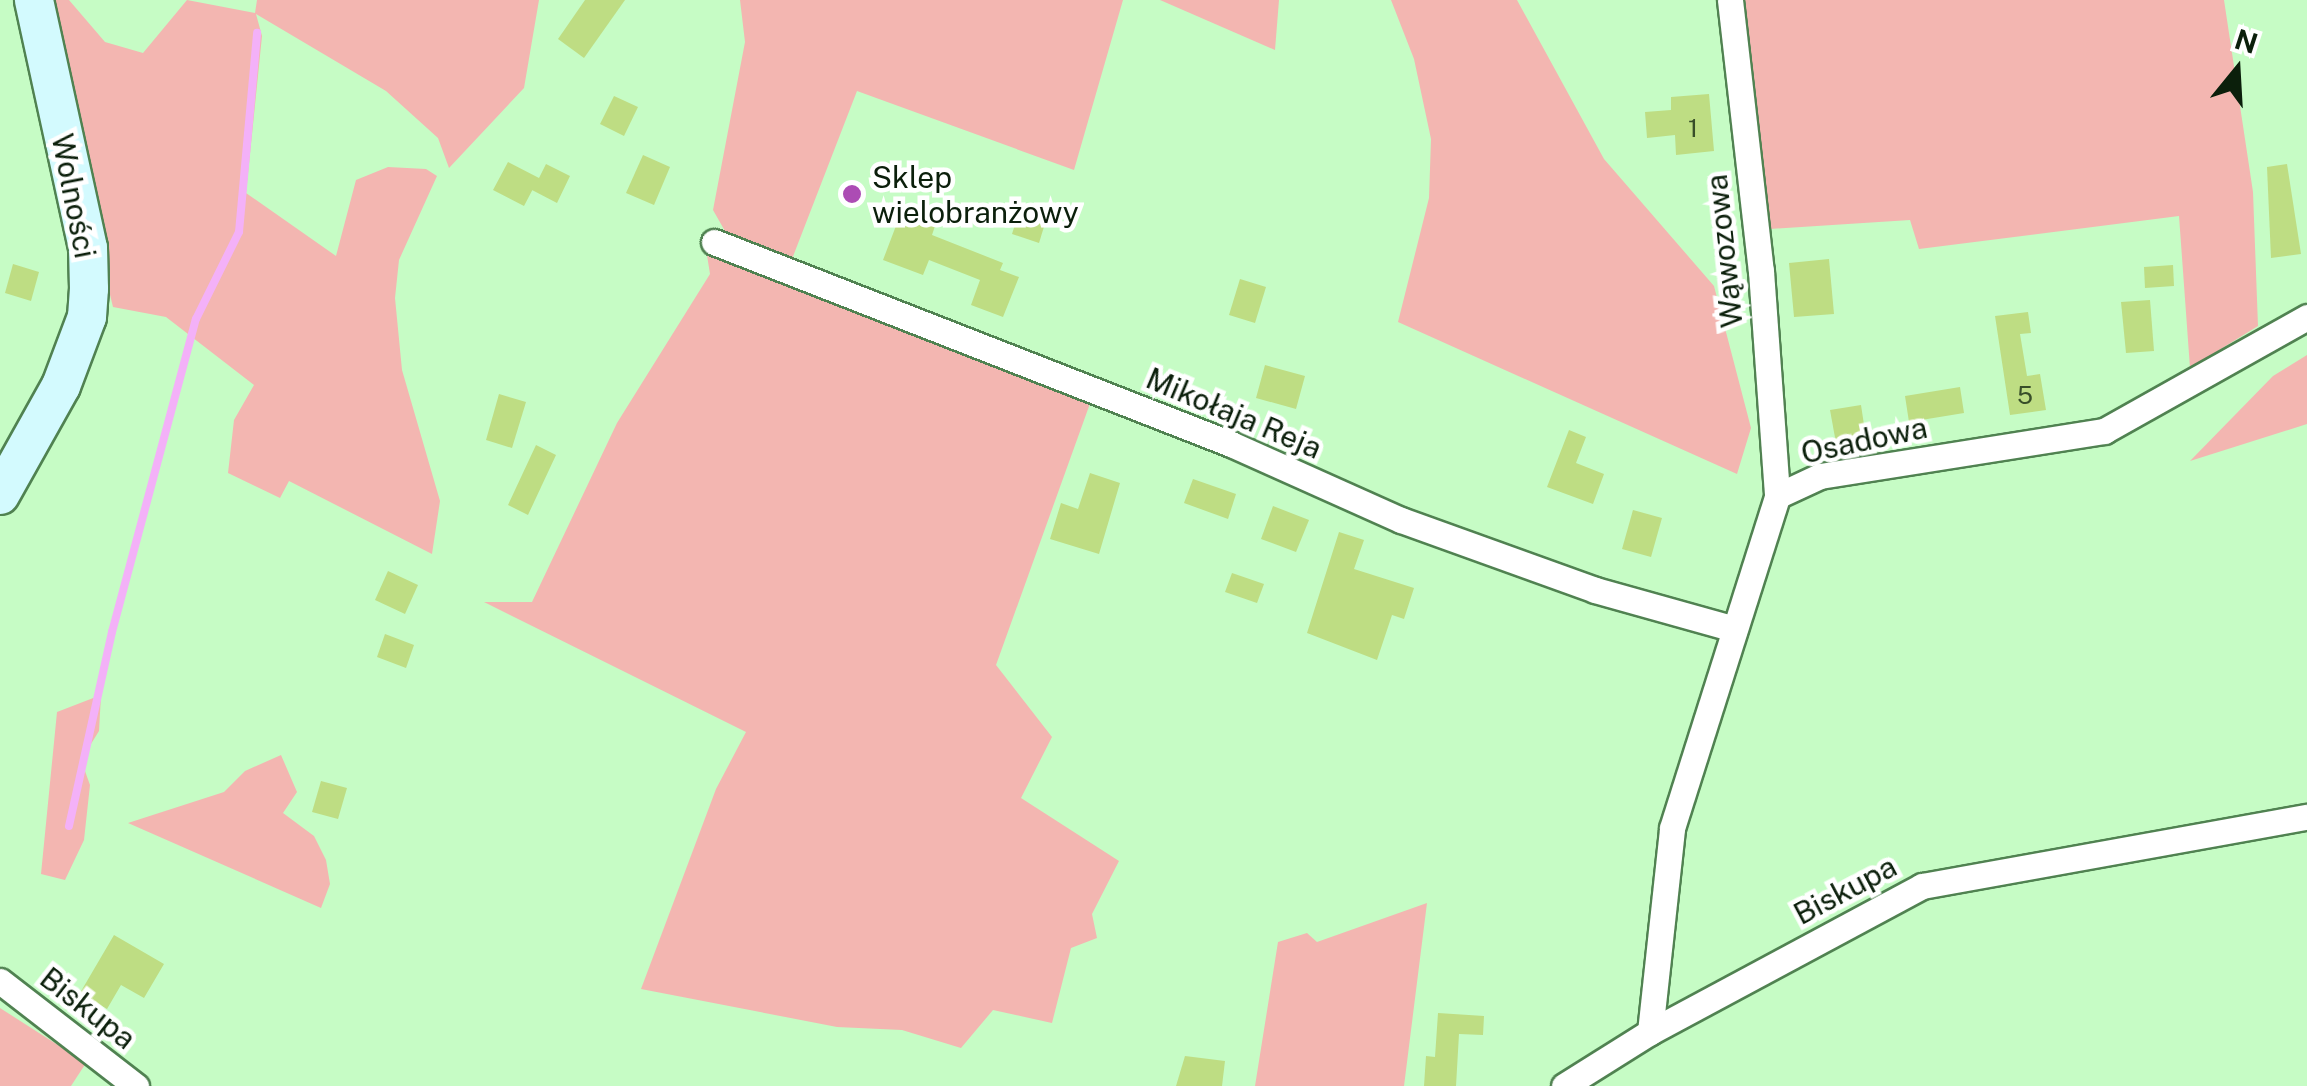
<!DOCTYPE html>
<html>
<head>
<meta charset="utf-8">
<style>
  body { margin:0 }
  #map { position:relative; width:2307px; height:1086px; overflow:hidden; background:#c6fcc5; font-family:"Public Sans",sans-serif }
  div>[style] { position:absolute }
  .green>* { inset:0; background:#f3b6b1 }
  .stream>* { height:8px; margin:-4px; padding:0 4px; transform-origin:4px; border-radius:4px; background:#f3b1f8 }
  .building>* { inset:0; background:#bedd83 }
  .roads { filter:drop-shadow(2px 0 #508251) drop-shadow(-2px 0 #508251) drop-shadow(0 2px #508251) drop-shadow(0 -2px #508251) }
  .street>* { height:25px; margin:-12.5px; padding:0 12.5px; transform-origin:12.5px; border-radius:12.5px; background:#fff }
  .secondary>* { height:38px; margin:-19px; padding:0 19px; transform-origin:19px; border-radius:19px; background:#d3fafe }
  .dots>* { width:28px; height:28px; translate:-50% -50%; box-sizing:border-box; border:5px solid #fff; border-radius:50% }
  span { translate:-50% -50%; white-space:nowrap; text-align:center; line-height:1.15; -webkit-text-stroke:9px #fff; paint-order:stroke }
  .number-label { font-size:25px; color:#384e29 }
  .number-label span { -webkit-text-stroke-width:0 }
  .poi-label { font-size:30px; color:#0b1f0b }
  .left { translate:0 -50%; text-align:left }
  .street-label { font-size:30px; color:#0b1f0b }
  .north { position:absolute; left:2187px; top:20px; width:100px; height:100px; -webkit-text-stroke:8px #fff; paint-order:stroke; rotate:18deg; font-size:28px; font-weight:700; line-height:40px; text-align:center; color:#0b1f0b }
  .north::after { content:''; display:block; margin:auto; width:35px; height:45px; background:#0b1f0b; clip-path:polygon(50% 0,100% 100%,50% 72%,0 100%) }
</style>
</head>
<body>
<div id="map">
  <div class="green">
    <div style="clip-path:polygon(52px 0,69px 0,105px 42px,143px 53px,187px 0,255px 13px,257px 0,539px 0,524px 88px,449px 168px,438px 138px,386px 91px,256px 14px,262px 36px,246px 193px,336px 256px,356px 180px,388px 167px,426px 169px,437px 176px,399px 260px,395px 298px,402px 370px,440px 501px,432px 554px,289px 481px,280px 498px,228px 473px,234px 420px,254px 385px,166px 317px,113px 307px,84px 188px)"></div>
    <div style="clip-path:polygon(740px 0,1123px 0,1074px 170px,857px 91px,792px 259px,729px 238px,713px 210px,745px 42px)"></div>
    <div style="clip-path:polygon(1160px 0,1279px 0,1275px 50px)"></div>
    <div style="clip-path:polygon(1391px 0,1517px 0,1604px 159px,1714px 286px,1751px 428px,1737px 474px,1398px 322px,1429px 198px,1431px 139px,1414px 59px)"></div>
    <div style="clip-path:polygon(1736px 0,2224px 0,2253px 192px,2258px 326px,2190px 368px,2179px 216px,1919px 249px,1910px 220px,1770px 229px)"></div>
    <div style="clip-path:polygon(706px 249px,1092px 398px,996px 665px,1052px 737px,1021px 798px,1119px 861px,1092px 914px,1097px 938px,1071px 948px,1052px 1023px,993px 1010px,961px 1048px,902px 1030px,837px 1027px,641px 989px,716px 789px,746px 732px,484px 602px,532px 602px,617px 423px,710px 274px)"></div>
    <div style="clip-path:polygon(2307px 355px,2307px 424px,2190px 461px,2273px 376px)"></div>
    <div style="clip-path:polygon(101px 695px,99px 731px,81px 760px,90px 785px,84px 840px,65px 880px,41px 874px,57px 712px)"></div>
    <div style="clip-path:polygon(281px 755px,297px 792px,283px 813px,314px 836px,326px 860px,330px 884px,321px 908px,128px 823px,224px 792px,245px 771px)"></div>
    <div style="clip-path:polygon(1427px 903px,1404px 1086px,1255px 1086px,1278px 942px,1307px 933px,1317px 942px)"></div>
    <div style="clip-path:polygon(0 1008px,86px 1063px,71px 1086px,0 1086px)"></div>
  </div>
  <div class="stream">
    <div style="left:69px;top:826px;width:199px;rotate:-77.5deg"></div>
    <div style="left:112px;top:632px;width:324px;rotate:-75deg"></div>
    <div style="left:196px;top:319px;width:97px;rotate:-63.7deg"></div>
    <div style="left:239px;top:232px;width:200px;rotate:-84.8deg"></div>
  </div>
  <div class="building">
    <div style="clip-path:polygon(585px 0,625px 0,584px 58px,558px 39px)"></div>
    <div style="clip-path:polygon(1709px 94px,1714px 151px,1676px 155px,1675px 135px,1647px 138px,1645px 112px,1671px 110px,1671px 97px)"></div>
    <div style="clip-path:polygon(614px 96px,638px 107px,624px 136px,600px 124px)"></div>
    <div style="clip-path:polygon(643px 155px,670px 167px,654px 205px,626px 193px)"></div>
    <div style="clip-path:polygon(508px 162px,539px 178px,546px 164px,570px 176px,557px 203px,532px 190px,535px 185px,524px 206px,493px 190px)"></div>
    <div style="clip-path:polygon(2287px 164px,2301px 254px,2271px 258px,2267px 167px)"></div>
    <div style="clip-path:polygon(1020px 209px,1047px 217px,1039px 243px,1012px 234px)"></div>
    <div style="clip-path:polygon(902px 210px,936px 223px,932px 235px,1003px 263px,1000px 270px,1019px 277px,1003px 317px,971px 305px,980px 280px,929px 260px,923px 275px,883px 260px)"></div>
    <div style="clip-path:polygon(1829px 259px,1834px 314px,1794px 317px,1789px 263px)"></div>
    <div style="clip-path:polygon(13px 264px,39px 272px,31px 301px,5px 293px)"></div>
    <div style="clip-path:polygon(2173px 265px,2174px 286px,2145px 288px,2144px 267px)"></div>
    <div style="clip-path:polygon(1240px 279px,1266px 287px,1255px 323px,1229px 315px)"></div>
    <div style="clip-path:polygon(2150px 300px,2154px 351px,2126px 353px,2121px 302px)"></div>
    <div style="clip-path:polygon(2028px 312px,2031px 333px,2020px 334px,2027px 376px,2040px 374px,2046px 410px,2010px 415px,1995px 316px)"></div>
    <div style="clip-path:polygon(1265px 365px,1305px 376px,1296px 409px,1256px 398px)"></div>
    <div style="clip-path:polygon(1960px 387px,1964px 413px,1909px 422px,1905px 396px)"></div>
    <div style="clip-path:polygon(499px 394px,526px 402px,512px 448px,486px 440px)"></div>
    <div style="clip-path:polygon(1861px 405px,1866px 438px,1836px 443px,1830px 410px)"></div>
    <div style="clip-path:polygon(1569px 430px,1586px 437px,1576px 463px,1604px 474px,1593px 504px,1547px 487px)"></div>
    <div style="clip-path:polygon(536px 445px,556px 455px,528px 515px,508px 505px)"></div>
    <div style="clip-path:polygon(1090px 473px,1120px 483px,1099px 554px,1050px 539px,1061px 503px,1078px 509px)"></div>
    <div style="clip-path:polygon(1193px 479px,1236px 494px,1228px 519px,1184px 503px)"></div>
    <div style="clip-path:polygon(1273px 506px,1309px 520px,1296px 552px,1261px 539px)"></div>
    <div style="clip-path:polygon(1633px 510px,1662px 518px,1651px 557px,1622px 549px)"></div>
    <div style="clip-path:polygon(1339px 532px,1364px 540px,1354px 569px,1414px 588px,1404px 619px,1392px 615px,1377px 660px,1307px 633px)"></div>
    <div style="clip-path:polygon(388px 571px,418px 585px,405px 614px,375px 600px)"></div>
    <div style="clip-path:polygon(1232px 573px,1264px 584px,1257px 603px,1225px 592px)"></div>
    <div style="clip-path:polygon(385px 634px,414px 645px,406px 668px,377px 657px)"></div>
    <div style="clip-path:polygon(321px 781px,347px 788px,338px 819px,312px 812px)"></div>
    <div style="clip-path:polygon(114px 935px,164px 964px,144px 998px,121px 985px,107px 1009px,80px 993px)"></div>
    <div style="clip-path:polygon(1438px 1013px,1484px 1016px,1483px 1035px,1459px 1034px,1456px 1086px,1424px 1086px,1426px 1056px,1435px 1057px)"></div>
    <div style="clip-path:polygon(1185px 1056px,1225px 1061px,1222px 1086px,1176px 1086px)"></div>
  </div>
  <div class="roads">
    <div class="street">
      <div style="left:1730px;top:0;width:273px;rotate:83.5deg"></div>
      <div style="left:1761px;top:271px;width:226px;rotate:85.9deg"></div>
      <div style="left:714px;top:242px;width:555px;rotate:21.34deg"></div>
      <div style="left:1231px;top:444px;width:186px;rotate:24.1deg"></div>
      <div style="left:1401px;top:520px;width:206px;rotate:19.8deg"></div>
      <div style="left:1595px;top:590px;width:145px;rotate:15.6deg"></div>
      <div style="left:0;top:981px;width:172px;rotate:37.7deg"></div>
      <div style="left:1650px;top:1032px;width:205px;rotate:-83.8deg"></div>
      <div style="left:1672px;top:828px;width:348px;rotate:-72.4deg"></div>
      <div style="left:1777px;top:496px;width:47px;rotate:-24.9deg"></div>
      <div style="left:1820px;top:476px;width:288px;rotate:-9deg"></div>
      <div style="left:2104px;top:431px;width:233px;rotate:-29.3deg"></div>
      <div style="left:1564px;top:1086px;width:102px;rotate:-32.1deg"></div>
      <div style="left:1650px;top:1032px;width:309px;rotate:-28.2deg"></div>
      <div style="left:1922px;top:886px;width:391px;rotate:-10.2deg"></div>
    </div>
    <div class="secondary">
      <div style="left:0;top:495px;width:125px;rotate:-60.8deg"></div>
      <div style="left:61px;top:386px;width:74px;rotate:-69.4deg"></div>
      <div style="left:87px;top:317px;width:28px;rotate:-86deg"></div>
      <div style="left:89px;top:289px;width:41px;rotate:-91.4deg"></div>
      <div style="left:88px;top:248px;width:254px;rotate:-102.3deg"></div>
    </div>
  </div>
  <div class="dots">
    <div style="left:852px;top:194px;background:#ac4cb4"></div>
  </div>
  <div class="number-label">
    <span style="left:1693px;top:128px">1</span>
    <span style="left:2025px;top:395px">5</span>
  </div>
  <div class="poi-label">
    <span class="left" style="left:872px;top:194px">Sklep<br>wielobranżowy</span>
  </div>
  <div class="street-label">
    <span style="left:74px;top:196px;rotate:79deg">Wolności</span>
    <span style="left:1724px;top:251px;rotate:-96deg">Wąwozowa</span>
    <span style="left:1234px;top:413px;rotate:23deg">Mikołaja Reja</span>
    <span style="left:1864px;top:440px;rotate:-12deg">Osadowa</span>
    <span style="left:1845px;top:890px;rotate:-28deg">Biskupa</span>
    <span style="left:88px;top:1008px;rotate:38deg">Biskupa</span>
  </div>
  <div class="north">N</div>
</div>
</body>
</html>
